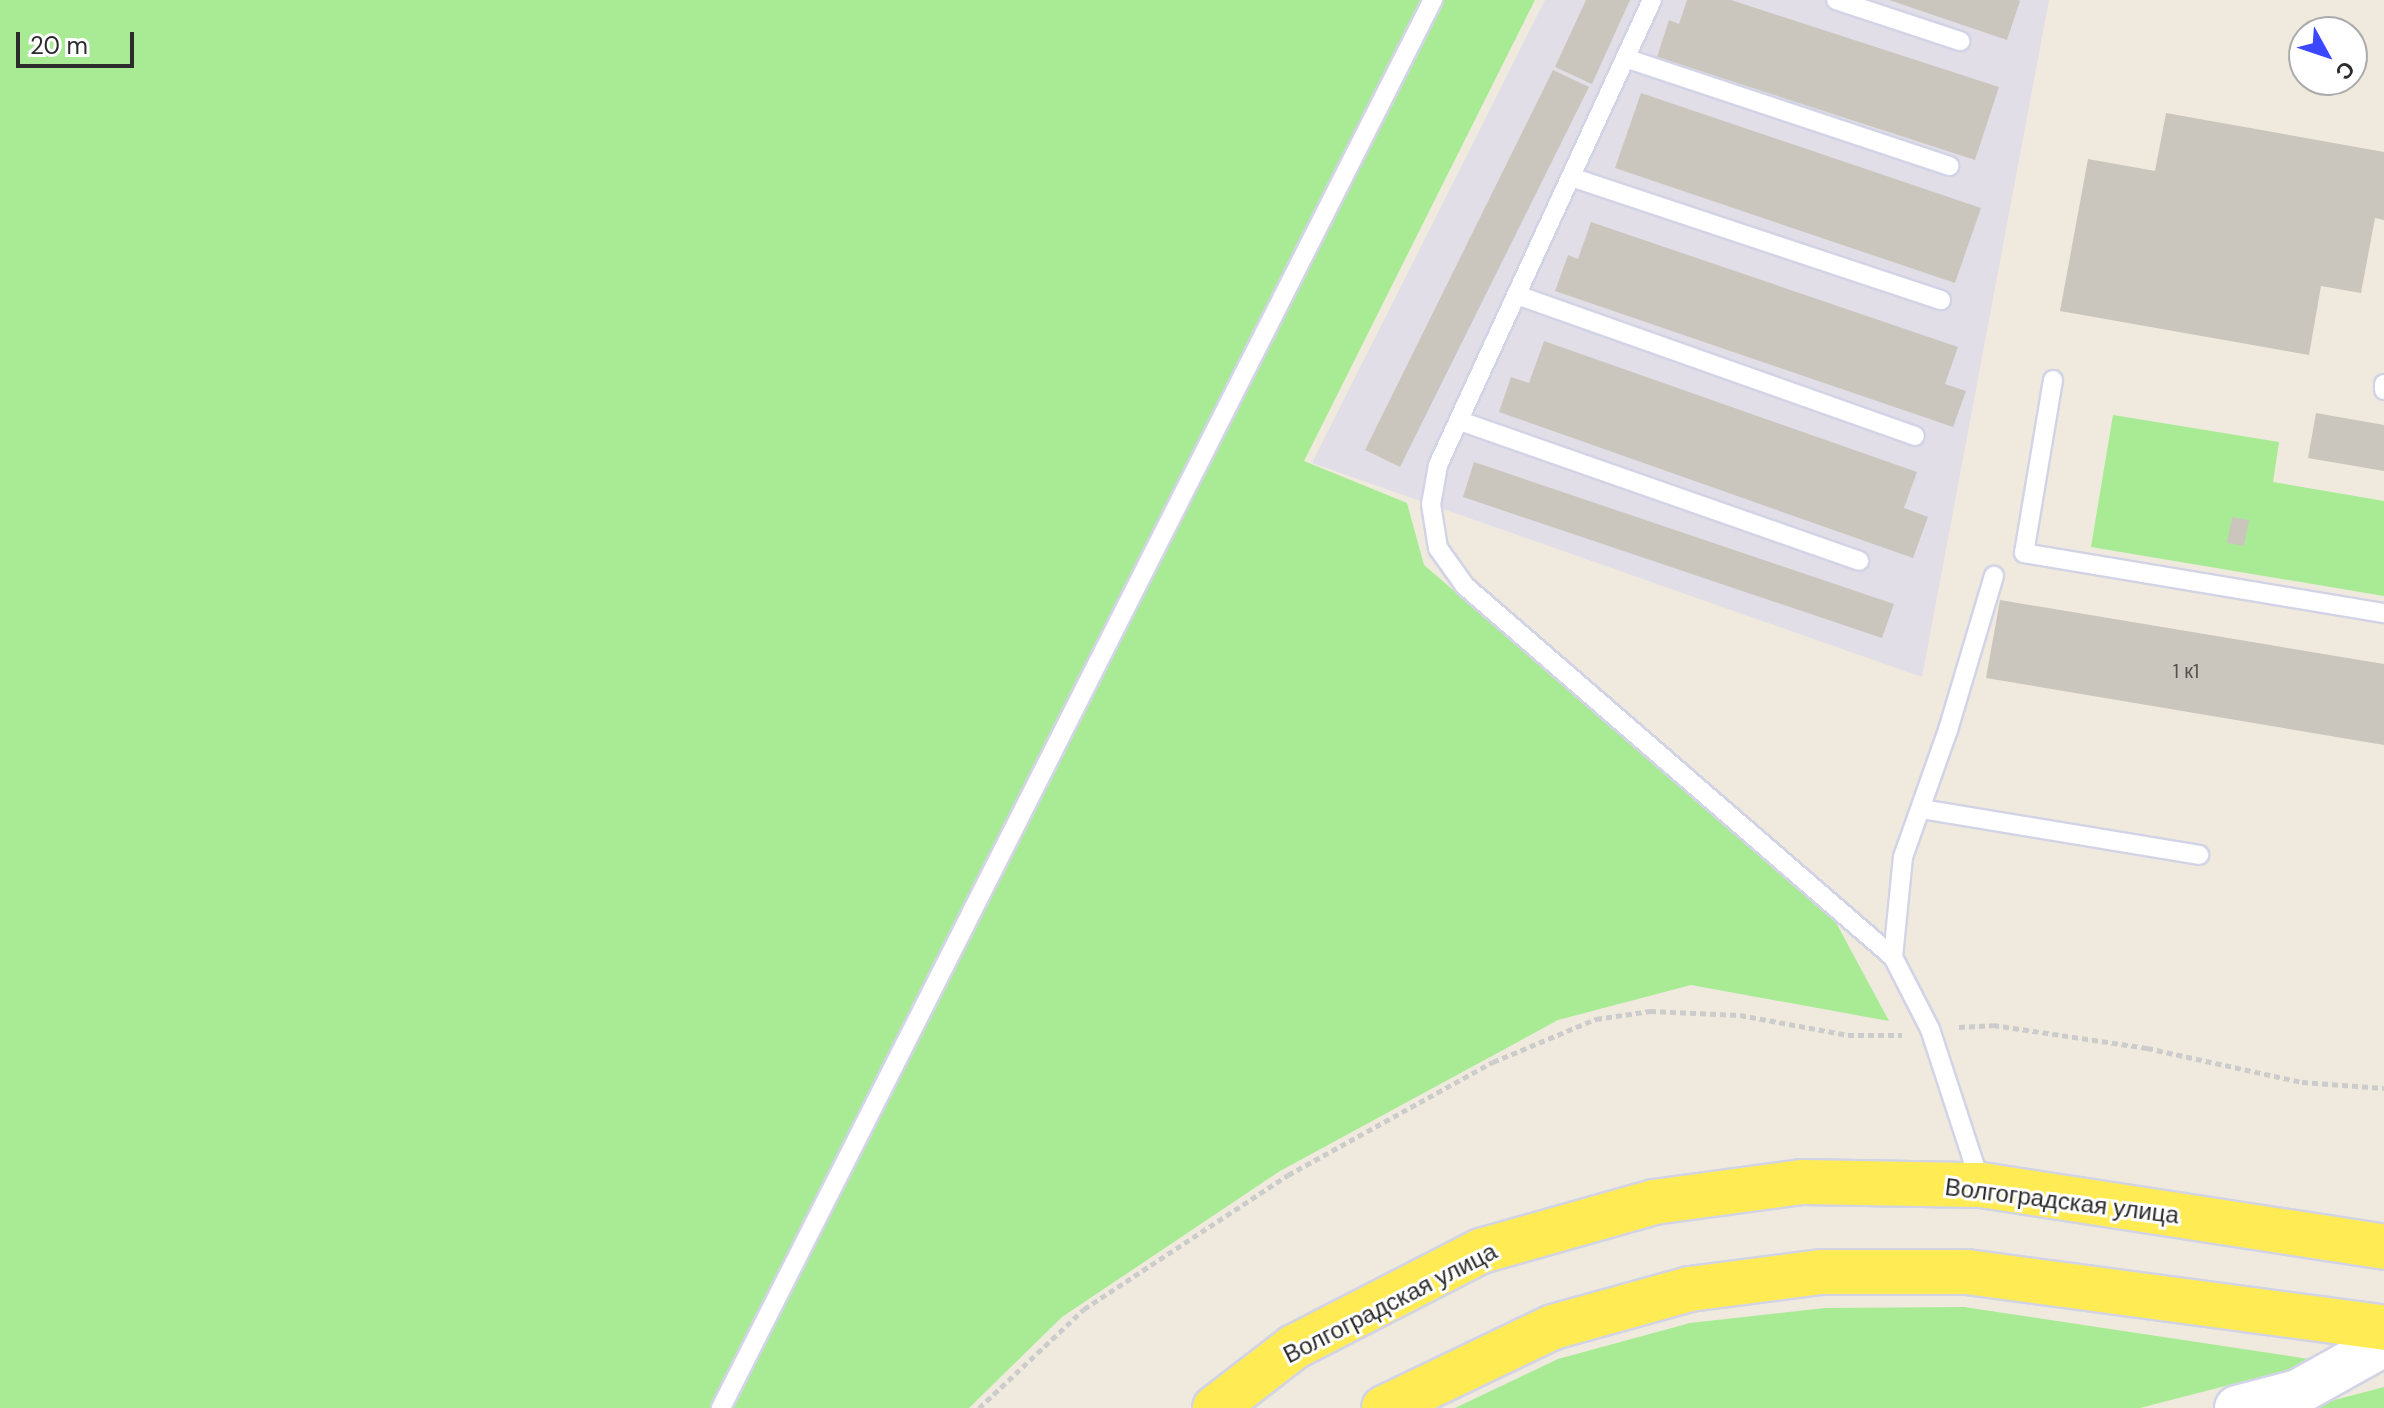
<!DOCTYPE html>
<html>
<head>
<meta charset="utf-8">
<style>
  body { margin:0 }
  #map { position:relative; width:2384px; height:1408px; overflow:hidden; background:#efeadd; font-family:"DM Sans",sans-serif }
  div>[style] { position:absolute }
  .industrial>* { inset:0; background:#e2dee7 }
  .green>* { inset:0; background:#a8eb94 }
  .building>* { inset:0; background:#cbc6bd }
  .path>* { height:5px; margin-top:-2.5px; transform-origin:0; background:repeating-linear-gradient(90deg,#ccc 0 6px,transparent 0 10px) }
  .roads { filter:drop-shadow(2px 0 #d2d4e6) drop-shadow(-2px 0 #d2d4e6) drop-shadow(0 2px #d2d4e6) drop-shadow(0 -2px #d2d4e6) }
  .service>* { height:18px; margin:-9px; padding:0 9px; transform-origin:9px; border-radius:9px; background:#fff }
  .secondary>* { height:44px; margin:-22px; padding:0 22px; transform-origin:22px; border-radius:22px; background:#fff }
  .primary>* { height:44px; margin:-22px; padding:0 22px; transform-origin:22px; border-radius:22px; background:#ffeb53 }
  span { translate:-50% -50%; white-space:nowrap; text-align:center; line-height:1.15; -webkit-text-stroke:6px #fff; paint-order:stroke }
  .number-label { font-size:20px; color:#545250 }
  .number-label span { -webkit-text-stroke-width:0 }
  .street-label { font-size:24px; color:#2c2c2c }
  .north { position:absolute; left:2288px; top:16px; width:80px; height:80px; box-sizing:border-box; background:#fff; border:2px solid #ababab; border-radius:50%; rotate:130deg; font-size:22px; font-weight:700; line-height:32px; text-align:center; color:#2c2c2c }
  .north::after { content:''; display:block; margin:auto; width:28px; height:36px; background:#3b48ff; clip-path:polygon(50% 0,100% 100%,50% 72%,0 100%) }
  .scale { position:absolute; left:16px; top:32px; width:118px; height:36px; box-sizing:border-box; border:4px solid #2c2c2c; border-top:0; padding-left:10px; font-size:24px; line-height:28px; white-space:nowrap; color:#2c2c2c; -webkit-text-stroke:6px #fff; paint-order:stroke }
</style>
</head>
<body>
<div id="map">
  <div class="industrial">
    <div style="clip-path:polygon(1545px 0,2049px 0,1922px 677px,1312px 463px)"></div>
  </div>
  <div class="green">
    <div style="clip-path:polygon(0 0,1535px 0,1304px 461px,1407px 503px,1424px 565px,1833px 917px,1889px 1021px,1691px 985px,1558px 1020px,1280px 1171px,1062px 1317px,969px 1408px,0 1408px)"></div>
    <div style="clip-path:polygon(2113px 415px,2279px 442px,2273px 482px,2384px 501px,2384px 596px,2091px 547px)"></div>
    <div style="clip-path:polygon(1964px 1307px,2322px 1361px,2140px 1408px,1455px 1408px,1558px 1359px,1690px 1323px,1825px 1308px)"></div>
    <div style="clip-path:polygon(2384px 1387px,2384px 1408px,2304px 1408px)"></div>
  </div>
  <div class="building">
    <div style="clip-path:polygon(1586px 0,1630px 0,1592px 84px,1555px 67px)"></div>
    <div style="clip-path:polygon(1687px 0,1731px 0,1999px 87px,1975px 160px,1657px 57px,1669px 20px,1679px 24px)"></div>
    <div style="clip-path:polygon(1889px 0,2018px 0,2020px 1px,2007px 40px)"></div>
    <div style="clip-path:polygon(1553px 70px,1589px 87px,1400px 467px,1365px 450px)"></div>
    <div style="clip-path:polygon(1641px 93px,1981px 208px,1955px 283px,1615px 168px)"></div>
    <div style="clip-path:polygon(2166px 113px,2384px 152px,2384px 220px,2375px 218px,2361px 293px,2321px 286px,2309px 355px,2060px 311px,2088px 159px,2155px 171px)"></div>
    <div style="clip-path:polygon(1591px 222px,1958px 347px,1945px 384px,1966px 391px,1953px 427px,1555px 291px,1568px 255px,1578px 259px)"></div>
    <div style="clip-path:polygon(1544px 341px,1917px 472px,1904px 508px,1928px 517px,1913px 558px,1499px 412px,1511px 377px,1529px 383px)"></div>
    <div style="clip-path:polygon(2316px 413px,2384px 425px,2384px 471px,2308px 458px)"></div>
    <div style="clip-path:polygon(1474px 462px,1894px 604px,1882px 638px,1463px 497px)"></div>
    <div style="clip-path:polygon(2232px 517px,2249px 520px,2244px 546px,2227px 543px)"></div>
    <div style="clip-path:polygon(2000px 600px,2384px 664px,2384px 745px,1986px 678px)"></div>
  </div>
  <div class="path">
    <div style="left:1959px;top:1027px;width:34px;rotate:-3deg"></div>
    <div style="left:1993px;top:1025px;width:156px;rotate:8.5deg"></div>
    <div style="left:2147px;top:1048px;width:159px;rotate:12.4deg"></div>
    <div style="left:2302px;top:1082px;width:82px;rotate:4.2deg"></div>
    <div style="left:979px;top:1408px;width:144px;rotate:-43.3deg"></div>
    <div style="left:1084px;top:1309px;width:244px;rotate:-33.3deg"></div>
    <div style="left:1288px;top:1175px;width:234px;rotate:-28.9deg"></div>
    <div style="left:1493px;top:1062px;width:112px;rotate:-22.7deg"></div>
    <div style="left:1596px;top:1019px;width:55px;rotate:-8.4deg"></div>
    <div style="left:1650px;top:1011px;width:90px;rotate:2.5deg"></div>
    <div style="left:1740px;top:1015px;width:110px;rotate:10.5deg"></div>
    <div style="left:1848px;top:1035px;width:54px"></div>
  </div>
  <div class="roads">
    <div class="service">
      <div style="left:1652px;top:0;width:512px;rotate:114.71deg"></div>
      <div style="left:1438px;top:465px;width:40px;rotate:100deg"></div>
      <div style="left:1431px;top:504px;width:45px;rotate:81deg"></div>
      <div style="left:1438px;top:548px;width:47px;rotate:54.6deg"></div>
      <div style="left:1465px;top:586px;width:566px;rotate:40.92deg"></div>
      <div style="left:1893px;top:957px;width:81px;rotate:62.8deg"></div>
      <div style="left:1930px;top:1029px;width:164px;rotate:71.9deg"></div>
      <div style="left:1836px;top:0;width:131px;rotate:18.3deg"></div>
      <div style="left:1625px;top:58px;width:342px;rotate:18.4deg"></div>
      <div style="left:1571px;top:177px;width:390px;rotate:18.4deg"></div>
      <div style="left:1517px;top:295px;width:422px;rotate:19.5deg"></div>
      <div style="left:2053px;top:380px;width:175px;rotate:99.5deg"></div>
      <div style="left:2024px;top:553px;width:365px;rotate:9.5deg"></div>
      <div style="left:2384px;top:384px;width:6px;rotate:90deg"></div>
      <div style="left:1460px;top:421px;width:423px;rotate:19.3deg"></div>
      <div style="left:1922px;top:809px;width:281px;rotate:9.4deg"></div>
      <div style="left:1893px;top:957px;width:100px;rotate:-84.3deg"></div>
      <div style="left:1903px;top:857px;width:135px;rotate:-70.5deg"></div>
      <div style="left:1948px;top:730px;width:161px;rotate:-73.4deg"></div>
      <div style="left:721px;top:1408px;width:1578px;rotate:-63.18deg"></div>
    </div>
    <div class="secondary">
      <div style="left:2237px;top:1408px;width:63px;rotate:-14.7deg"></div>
      <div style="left:2298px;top:1392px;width:98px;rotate:-29.2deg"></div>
    </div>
    <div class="primary">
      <div style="left:1215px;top:1408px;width:100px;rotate:-37.7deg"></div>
      <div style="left:1294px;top:1347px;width:210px;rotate:-27.2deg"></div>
      <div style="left:1481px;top:1251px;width:180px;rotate:-15.8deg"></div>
      <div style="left:1654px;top:1202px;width:149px;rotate:-7.7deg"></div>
      <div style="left:1802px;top:1182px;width:179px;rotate:1deg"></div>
      <div style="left:1981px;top:1185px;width:408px;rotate:8.7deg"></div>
      <div style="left:1384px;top:1408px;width:187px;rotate:-25.6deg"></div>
      <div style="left:1553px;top:1327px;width:142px;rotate:-15.5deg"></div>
      <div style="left:1690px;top:1289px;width:132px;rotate:-7.4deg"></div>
      <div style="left:1821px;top:1272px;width:146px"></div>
      <div style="left:1967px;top:1272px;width:421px;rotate:7.6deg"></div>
    </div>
  </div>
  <div class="number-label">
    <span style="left:2186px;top:671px">1 к1</span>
  </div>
  <div class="street-label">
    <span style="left:2062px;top:1201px;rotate:7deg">Волгоградская улица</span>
    <span style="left:1390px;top:1303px;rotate:-27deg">Волгоградская улица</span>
  </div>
  <div class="north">С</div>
  <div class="scale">20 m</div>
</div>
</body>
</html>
